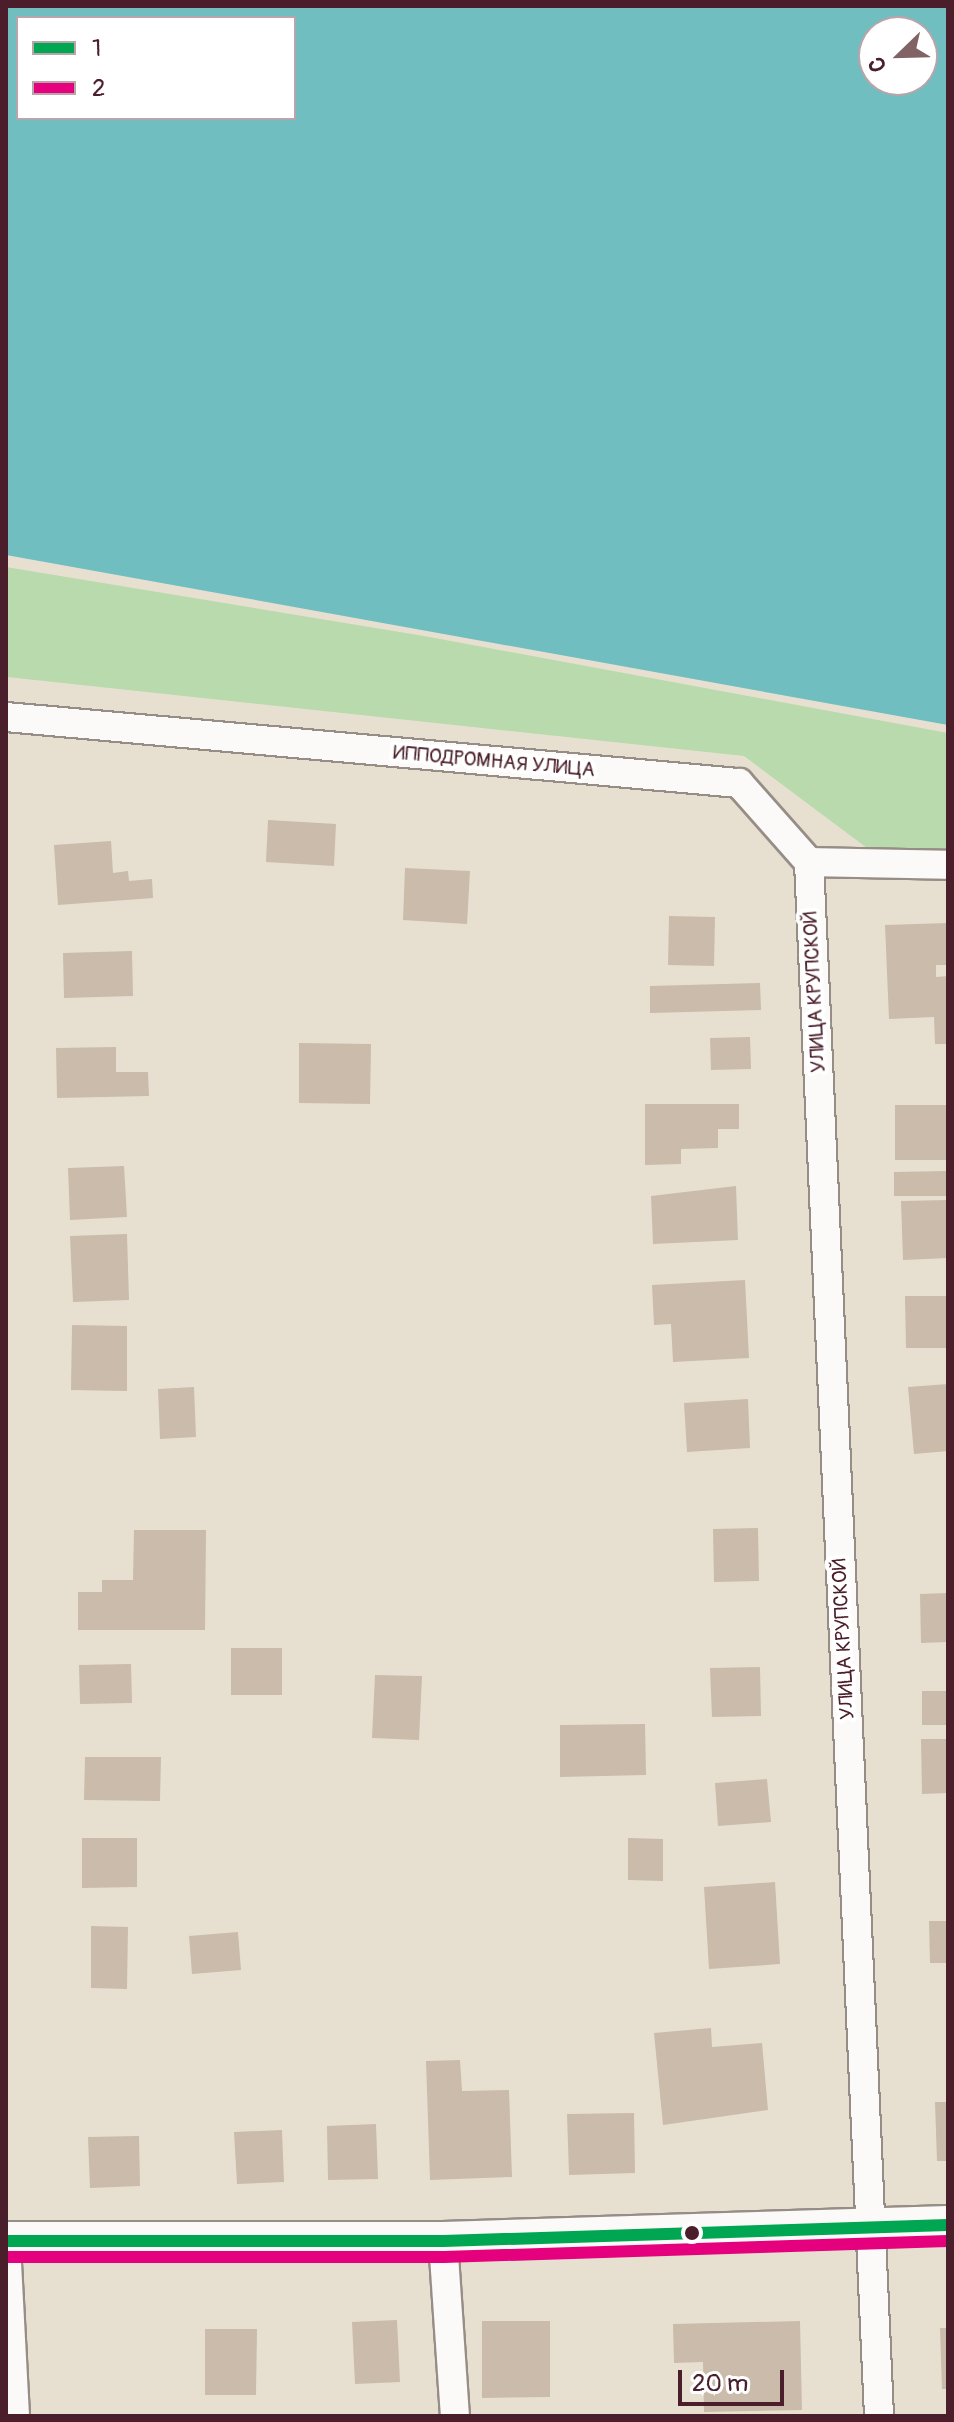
<!DOCTYPE html>
<html>
<head>
<meta charset="utf-8">
<style>
  body { margin:0 }
  #map { position:relative; width:954px; height:2422px; overflow:hidden; background:#e7e0d1; font-family:Pangolin,sans-serif }
  div>[style] { position:absolute }
  .green>* { inset:0; background:#b8daad }
  .water>* { inset:0; background:#71bec0 }
  .building>* { inset:0; background:#cabbab }
  .roads { filter:drop-shadow(2px 0 #978d87) drop-shadow(-2px 0 #978d87) drop-shadow(0 2px #978d87) drop-shadow(0 -2px #978d87) }
  .street>* { height:28px; margin:-14px; padding:0 14px; transform-origin:14px; border-radius:14px; background:#fbfaf8 }
  .secondary>* { height:38px; margin:-19px; padding:0 19px; transform-origin:19px; border-radius:19px; background:#fbfaf8 }
  .bus-1>* { height:12px; margin:-6px; padding:0 6px; transform-origin:6px; border-radius:6px; background:#00a651 }
  .bus-2>* { height:12px; margin:-6px; padding:0 6px; transform-origin:6px; border-radius:6px; background:#e5007d }
  .dots>* { width:22px; height:22px; translate:-50% -50%; box-sizing:border-box; border:4px solid #fff; border-radius:50% }
  span { translate:-50% -50%; white-space:nowrap; text-align:center; line-height:1.15; -webkit-text-stroke:8px #fff; paint-order:stroke }
  .street-label { font-size:20px; color:#4a1f2b }
  .frame { position:absolute; inset:0; border:8px solid #4a1f2b; pointer-events:none }
  .legend { position:absolute; left:16px; top:16px; width:280px; height:104px; box-sizing:border-box; background:#fff; border:2px solid #b7a5aa; margin:0; padding:10px 14px; list-style:none; font-size:24px; color:#4a1f2b }
  .legend li { display:flex; align-items:center; gap:16px; height:40px }
  .legend b { width:40px; border:2px solid #b7a5aa }
  .north { position:absolute; left:858px; top:16px; width:80px; height:80px; box-sizing:border-box; background:#fff; border:2px solid #b7a5aa; border-radius:50%; rotate:247deg; font-size:22px; font-weight:700; line-height:32px; text-align:center; color:#4a1f2b }
  .north::after { content:''; display:block; margin:auto; width:28px; height:36px; background:#816365; clip-path:polygon(50% 0,100% 100%,50% 72%,0 100%) }
  .scale { position:absolute; left:678px; top:2370px; width:106px; height:36px; box-sizing:border-box; border:4px solid #4a1f2b; border-top:0; padding-left:10px; font-size:24px; line-height:28px; white-space:nowrap; color:#4a1f2b; -webkit-text-stroke:6px #fff; paint-order:stroke }
</style>
</head>
<body>
<div id="map">
  <div class="green">
    <div style="clip-path:polygon(6px 567px,424px 636px,948px 733px,948px 859px,871px 851px,744px 756px,7px 677px)"></div>
  </div>
  <div class="water">
    <div style="clip-path:polygon(evenodd,6px 6px,948px 6px,948px 725px,6px 555px,6px 6px,18px 18px,294px 18px,294px 118px,18px 118px,18px 18px,6px 6px,874px 32px,922px 32px,922px 80px,874px 80px,874px 32px)"></div>
  </div>
  <div class="building">
    <div style="clip-path:polygon(268px 820px,336px 824px,334px 866px,266px 862px)"></div>
    <div style="clip-path:polygon(111px 841px,113px 873px,128px 871px,129px 881px,152px 879px,153px 898px,58px 905px,54px 845px)"></div>
    <div style="clip-path:polygon(405px 868px,470px 871px,467px 924px,403px 920px)"></div>
    <div style="clip-path:polygon(669px 916px,715px 917px,714px 966px,668px 965px)"></div>
    <div style="clip-path:polygon(948px 923px,948px 965px,936px 965px,936px 977px,948px 976px,948px 1044px,935px 1044px,934px 1017px,889px 1019px,885px 925px)"></div>
    <div style="clip-path:polygon(132px 951px,133px 996px,64px 998px,63px 953px)"></div>
    <div style="clip-path:polygon(760px 983px,761px 1010px,650px 1013px,650px 986px)"></div>
    <div style="clip-path:polygon(750px 1037px,751px 1069px,711px 1070px,710px 1038px)"></div>
    <div style="clip-path:polygon(299px 1043px,371px 1044px,370px 1104px,299px 1103px)"></div>
    <div style="clip-path:polygon(116px 1047px,116px 1072px,148px 1072px,149px 1096px,57px 1098px,56px 1048px)"></div>
    <div style="clip-path:polygon(645px 1104px,739px 1104px,739px 1129px,718px 1129px,718px 1148px,681px 1149px,681px 1164px,645px 1165px)"></div>
    <div style="clip-path:polygon(895px 1105px,948px 1105px,948px 1160px,895px 1160px)"></div>
    <div style="clip-path:polygon(124px 1166px,127px 1217px,70px 1220px,68px 1168px)"></div>
    <div style="clip-path:polygon(948px 1171px,948px 1196px,894px 1196px,894px 1172px)"></div>
    <div style="clip-path:polygon(736px 1186px,738px 1240px,653px 1244px,651px 1196px)"></div>
    <div style="clip-path:polygon(948px 1200px,948px 1258px,903px 1260px,901px 1201px)"></div>
    <div style="clip-path:polygon(127px 1234px,129px 1300px,73px 1302px,70px 1236px)"></div>
    <div style="clip-path:polygon(745px 1280px,749px 1358px,673px 1362px,671px 1324px,654px 1325px,652px 1285px)"></div>
    <div style="clip-path:polygon(905px 1296px,948px 1296px,948px 1348px,906px 1348px)"></div>
    <div style="clip-path:polygon(72px 1325px,127px 1326px,127px 1391px,71px 1390px)"></div>
    <div style="clip-path:polygon(948px 1384px,948px 1451px,914px 1454px,908px 1387px)"></div>
    <div style="clip-path:polygon(194px 1387px,196px 1437px,160px 1439px,158px 1389px)"></div>
    <div style="clip-path:polygon(748px 1399px,750px 1448px,687px 1452px,684px 1403px)"></div>
    <div style="clip-path:polygon(758px 1528px,759px 1581px,714px 1582px,713px 1529px)"></div>
    <div style="clip-path:polygon(134px 1530px,206px 1530px,205px 1630px,78px 1630px,78px 1592px,102px 1592px,102px 1580px,133px 1580px)"></div>
    <div style="clip-path:polygon(948px 1593px,948px 1642px,921px 1643px,920px 1594px)"></div>
    <div style="clip-path:polygon(231px 1648px,282px 1648px,282px 1695px,231px 1695px)"></div>
    <div style="clip-path:polygon(131px 1664px,132px 1703px,80px 1704px,79px 1665px)"></div>
    <div style="clip-path:polygon(760px 1667px,761px 1716px,712px 1717px,710px 1668px)"></div>
    <div style="clip-path:polygon(375px 1675px,422px 1676px,419px 1740px,372px 1738px)"></div>
    <div style="clip-path:polygon(922px 1691px,948px 1691px,948px 1725px,922px 1725px)"></div>
    <div style="clip-path:polygon(645px 1724px,646px 1775px,560px 1777px,560px 1725px)"></div>
    <div style="clip-path:polygon(921px 1739px,948px 1739px,948px 1793px,922px 1794px)"></div>
    <div style="clip-path:polygon(85px 1757px,161px 1757px,160px 1801px,84px 1800px)"></div>
    <div style="clip-path:polygon(767px 1779px,771px 1822px,718px 1826px,715px 1783px)"></div>
    <div style="clip-path:polygon(82px 1838px,137px 1838px,137px 1887px,82px 1888px)"></div>
    <div style="clip-path:polygon(628px 1838px,663px 1839px,663px 1881px,628px 1880px)"></div>
    <div style="clip-path:polygon(775px 1882px,780px 1964px,709px 1969px,704px 1887px)"></div>
    <div style="clip-path:polygon(929px 1921px,948px 1921px,948px 1963px,930px 1963px)"></div>
    <div style="clip-path:polygon(91px 1926px,128px 1927px,127px 1989px,91px 1988px)"></div>
    <div style="clip-path:polygon(238px 1932px,241px 1970px,192px 1974px,189px 1936px)"></div>
    <div style="clip-path:polygon(711px 2028px,712px 2047px,762px 2043px,768px 2110px,663px 2125px,654px 2033px)"></div>
    <div style="clip-path:polygon(460px 2060px,462px 2091px,509px 2090px,512px 2177px,430px 2180px,426px 2061px)"></div>
    <div style="clip-path:polygon(935px 2102px,948px 2102px,948px 2161px,937px 2161px)"></div>
    <div style="clip-path:polygon(634px 2113px,635px 2173px,569px 2175px,567px 2114px)"></div>
    <div style="clip-path:polygon(376px 2124px,378px 2179px,328px 2180px,327px 2126px)"></div>
    <div style="clip-path:polygon(282px 2130px,284px 2182px,237px 2184px,234px 2132px)"></div>
    <div style="clip-path:polygon(139px 2136px,140px 2186px,90px 2188px,88px 2137px)"></div>
    <div style="clip-path:polygon(397px 2320px,400px 2382px,355px 2384px,352px 2322px)"></div>
    <div style="clip-path:polygon(482px 2321px,550px 2321px,550px 2397px,482px 2398px)"></div>
    <div style="clip-path:polygon(800px 2321px,802px 2410px,704px 2412px,703px 2362px,674px 2363px,673px 2324px)"></div>
    <div style="clip-path:polygon(940px 2328px,948px 2328px,948px 2389px,942px 2389px)"></div>
    <div style="clip-path:polygon(205px 2329px,257px 2329px,256px 2395px,205px 2395px)"></div>
  </div>
  <div class="roads">
    <div class="street">
      <div style="left:6px;top:717px;width:736px;rotate:5.15deg"></div>
      <div style="left:739px;top:783px;width:106px;rotate:48.5deg"></div>
      <div style="left:809px;top:862px;width:139px;rotate:1.2deg"></div>
      <div style="left:809px;top:862px;width:1556px;rotate:87.42deg"></div>
      <div style="left:443px;top:2241px;width:175px;rotate:86.1deg"></div>
      <div style="left:6px;top:2244px;width:172px;rotate:87deg"></div>
    </div>
    <div class="secondary">
      <div style="left:6px;top:2241px;width:437px"></div>
      <div style="left:443px;top:2241px;width:505px;rotate:-1.81deg"></div>
    </div>
  </div>
  <div class="bus-1">
    <div style="left:6px;top:2241px;width:437px"></div>
    <div style="left:443px;top:2241px;width:505px;rotate:-1.81deg"></div>
  </div>
  <div class="bus-2">
    <div style="left:6px;top:2257px;width:438px"></div>
    <div style="left:444px;top:2257px;width:504px;rotate:-1.82deg"></div>
  </div>
  <div class="dots">
    <div style="left:692px;top:2233px;background:#4a1f2b"></div>
  </div>
  <div class="street-label">
    <span style="left:494px;top:761px;rotate:5deg">ИППОДРОМНАЯ УЛИЦА</span>
    <span style="left:814px;top:992px;rotate:-93deg">УЛИЦА КРУПСКОЙ</span>
    <span style="left:843px;top:1639px;rotate:-93deg">УЛИЦА КРУПСКОЙ</span>
  </div>
  <div class="frame"></div>
  <ul class="legend">
  <li><b style="height:10px;background:#00a651"></b>1</li>
  <li><b style="height:10px;background:#e5007d"></b>2</li>
  </ul>
  <div class="north">С</div>
  <div class="scale">20 m</div>
</div>
</body>
</html>
